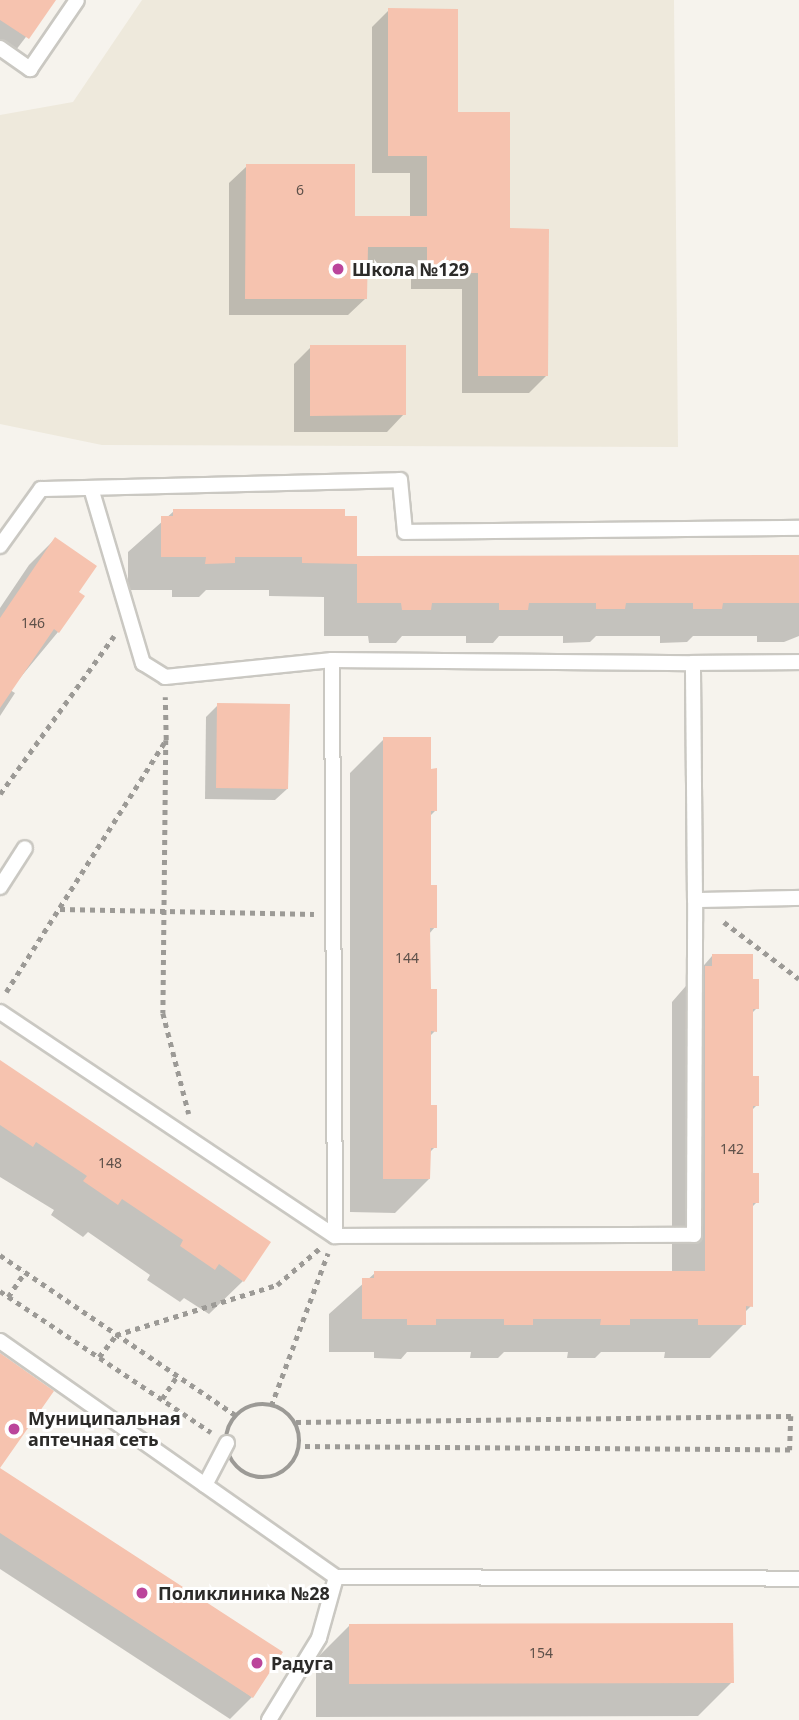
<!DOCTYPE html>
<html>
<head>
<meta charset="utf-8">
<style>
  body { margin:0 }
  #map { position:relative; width:799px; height:1720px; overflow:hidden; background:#f6f3ed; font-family:"Noto Sans",sans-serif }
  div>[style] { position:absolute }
  .built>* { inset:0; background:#eee9dc }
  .shadow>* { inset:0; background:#0003 }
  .building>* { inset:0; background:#f6c3af }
  .path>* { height:4.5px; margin-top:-2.25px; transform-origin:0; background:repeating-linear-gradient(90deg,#9c9a96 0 5px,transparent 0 10px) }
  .path>.ring { margin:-2.25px; padding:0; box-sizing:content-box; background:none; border:4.5px solid #9c9a96; border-radius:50% }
  .roads { filter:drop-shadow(2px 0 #cac8c2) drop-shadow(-2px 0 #cac8c2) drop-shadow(0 2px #cac8c2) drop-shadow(0 -2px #cac8c2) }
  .lane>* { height:14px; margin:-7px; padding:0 7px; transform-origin:7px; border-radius:7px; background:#fff }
  .dots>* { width:19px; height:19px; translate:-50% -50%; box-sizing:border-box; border:4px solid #fff; border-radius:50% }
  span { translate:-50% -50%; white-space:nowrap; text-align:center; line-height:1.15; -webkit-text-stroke:6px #fff; paint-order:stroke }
  .number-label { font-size:14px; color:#5e514a }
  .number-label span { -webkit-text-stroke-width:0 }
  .poi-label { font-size:18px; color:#2c2b29; font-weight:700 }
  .left { translate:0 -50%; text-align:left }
</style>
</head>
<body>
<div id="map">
  <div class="built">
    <div style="clip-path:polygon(142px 0,674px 0,678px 447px,102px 445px,0 424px,0 115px,73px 102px)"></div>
  </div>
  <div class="shadow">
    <div style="clip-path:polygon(0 0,54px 0,16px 50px,0 39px)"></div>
    <div style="clip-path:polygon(389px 10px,456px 114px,508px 230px,547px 375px,529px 393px,462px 393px,462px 289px,411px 289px,411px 263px,366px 264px,366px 298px,348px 315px,229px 315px,229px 183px,247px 166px,353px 218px,410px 218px,410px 173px,372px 173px,372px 27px)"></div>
    <div style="clip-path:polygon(311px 347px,404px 414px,387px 432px,294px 432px,294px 364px)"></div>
    <div style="clip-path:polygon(174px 511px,355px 560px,799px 557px,799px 636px,784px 642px,757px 642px,757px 636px,693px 636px,687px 642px,660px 643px,660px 636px,596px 636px,590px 642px,563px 643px,563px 636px,499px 636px,493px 643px,466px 643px,466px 636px,402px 636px,396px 643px,369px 643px,368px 636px,324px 636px,324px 597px,269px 596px,269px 590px,206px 590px,199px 597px,172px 597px,172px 590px,128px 590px,128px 552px)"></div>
    <div style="clip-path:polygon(55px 539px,77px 593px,58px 632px,10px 690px,15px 693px,0 716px,0 608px,29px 565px)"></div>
    <div style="clip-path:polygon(218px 705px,287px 789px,275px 800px,205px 799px,206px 717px)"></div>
    <div style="clip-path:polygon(384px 739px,429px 770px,435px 811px,429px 817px,429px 887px,435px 927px,429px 934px,429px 990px,435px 1031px,429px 1037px,429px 1107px,435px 1147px,429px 1153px,429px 1179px,395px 1213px,350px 1212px,350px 773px)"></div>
    <div style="clip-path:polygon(712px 956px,751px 981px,757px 1008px,751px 1014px,751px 1078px,757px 1105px,751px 1111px,751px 1175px,757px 1202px,751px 1208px,751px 1306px,744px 1313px,744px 1324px,710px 1358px,664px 1358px,665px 1352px,601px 1352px,595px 1358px,567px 1358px,568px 1352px,504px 1352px,498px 1358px,470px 1358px,471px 1352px,407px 1352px,401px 1359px,374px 1358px,374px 1352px,329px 1352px,329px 1314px,375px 1273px,672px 1273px,672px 1002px)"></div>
    <div style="clip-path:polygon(0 1062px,243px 1281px,209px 1314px,184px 1298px,180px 1302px,147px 1280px,150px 1275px,88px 1232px,83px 1237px,51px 1215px,54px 1210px,0 1177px)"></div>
    <div style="clip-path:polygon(0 1519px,252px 1697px,230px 1719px,0 1569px)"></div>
    <div style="clip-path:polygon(350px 1625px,732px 1682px,698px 1716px,316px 1717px,316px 1659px)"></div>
  </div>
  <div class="building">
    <div style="clip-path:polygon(0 0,56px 0,29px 39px,0 20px)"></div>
    <div style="clip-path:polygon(388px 8px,458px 9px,458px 112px,510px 112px,510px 228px,549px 229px,548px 376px,478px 376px,478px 273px,427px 273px,427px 247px,368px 247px,367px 299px,245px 299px,246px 164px,355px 164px,355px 216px,427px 216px,427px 156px,388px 156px)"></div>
    <div style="clip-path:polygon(310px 345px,406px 345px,406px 415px,310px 416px)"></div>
    <div style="clip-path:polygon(173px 509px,345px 509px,345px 516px,357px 516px,357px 564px,302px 563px,302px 557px,235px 557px,235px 563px,205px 564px,206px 557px,161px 557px,161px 516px,173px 516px)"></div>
    <div style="clip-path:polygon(55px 537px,97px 566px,79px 592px,85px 596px,59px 633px,54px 629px,0 708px,0 618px)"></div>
    <div style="clip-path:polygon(799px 555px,799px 603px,723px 603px,722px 609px,693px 609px,693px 603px,626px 603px,625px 609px,596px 609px,596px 603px,529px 603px,528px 610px,499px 610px,499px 603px,432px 603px,431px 610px,402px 610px,401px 603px,357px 603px,357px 556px)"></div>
    <div style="clip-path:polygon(217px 703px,290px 704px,288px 789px,216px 788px)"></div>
    <div style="clip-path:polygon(383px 737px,431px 737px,431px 769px,437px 768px,437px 811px,431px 811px,431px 885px,437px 885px,437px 928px,430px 928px,431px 989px,437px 989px,437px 1032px,431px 1031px,431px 1105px,437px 1105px,437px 1148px,431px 1148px,430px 1179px,383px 1179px)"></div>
    <div style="clip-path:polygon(712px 954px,753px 954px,753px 979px,759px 979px,759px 1009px,753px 1009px,753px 1076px,759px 1076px,759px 1106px,753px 1106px,753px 1173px,759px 1173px,759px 1203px,753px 1203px,753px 1307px,746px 1306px,746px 1325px,698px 1325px,698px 1319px,630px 1319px,630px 1325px,600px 1325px,601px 1319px,533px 1319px,533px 1325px,504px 1325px,504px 1319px,436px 1319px,436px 1325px,407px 1325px,407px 1319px,362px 1319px,362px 1278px,374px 1278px,374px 1271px,705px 1271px,705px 966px,712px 966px)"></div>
    <div style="clip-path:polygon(0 1060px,271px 1242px,244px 1282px,219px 1264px,215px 1270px,180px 1246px,183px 1240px,122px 1199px,118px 1205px,83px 1181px,87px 1176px,36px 1142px,33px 1147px,0 1125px)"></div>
    <div style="clip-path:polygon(0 1353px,54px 1391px,0 1468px,283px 1652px,253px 1698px,0 1533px)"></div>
    <div style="clip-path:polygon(733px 1623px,734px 1683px,349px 1684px,349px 1624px)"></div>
  </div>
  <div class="path">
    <div style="left:166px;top:740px;width:273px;rotate:90.6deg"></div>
    <div style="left:163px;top:1013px;width:104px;rotate:75.6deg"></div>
    <div style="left:0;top:794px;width:195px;rotate:-54.2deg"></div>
    <div style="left:60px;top:909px;width:254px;rotate:1.1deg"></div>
    <div style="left:724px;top:922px;width:94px;rotate:37.2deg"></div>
    <div style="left:6px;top:992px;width:299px;rotate:-57.6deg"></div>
    <div style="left:166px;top:740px;width:43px;rotate:-91.3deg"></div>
    <div style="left:0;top:1255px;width:284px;rotate:34.2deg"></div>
    <div style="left:0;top:1291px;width:254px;rotate:33.8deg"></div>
    <div style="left:8px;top:1297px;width:30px;rotate:-56deg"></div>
    <div style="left:99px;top:1357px;width:28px;rotate:-52deg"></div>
    <div style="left:116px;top:1335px;width:169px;rotate:-17.3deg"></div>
    <div style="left:277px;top:1285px;width:57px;rotate:-40.7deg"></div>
    <div style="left:162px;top:1399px;width:27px;rotate:-57deg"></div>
    <div class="ring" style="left:226px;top:1404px;width:69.5px;height:69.5px"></div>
    <div style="left:271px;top:1406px;width:163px;rotate:-69.6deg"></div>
    <div style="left:296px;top:1422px;width:495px;rotate:-0.7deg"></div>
    <div style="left:791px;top:1416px;width:34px;rotate:92deg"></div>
    <div style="left:790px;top:1450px;width:490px;rotate:-179.6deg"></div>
  </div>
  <div class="roads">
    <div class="lane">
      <div style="left:0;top:48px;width:37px;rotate:35deg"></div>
      <div style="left:30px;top:69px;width:83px;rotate:-55.7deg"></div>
      <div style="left:91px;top:488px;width:183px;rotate:73.5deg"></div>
      <div style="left:143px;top:663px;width:26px;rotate:32deg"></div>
      <div style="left:165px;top:677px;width:168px;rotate:-5.8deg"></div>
      <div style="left:332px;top:660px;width:361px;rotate:0.5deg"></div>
      <div style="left:0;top:546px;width:70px;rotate:-54.3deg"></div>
      <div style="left:41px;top:489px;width:359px;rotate:-1.4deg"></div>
      <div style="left:400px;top:480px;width:52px;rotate:84.5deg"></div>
      <div style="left:405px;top:532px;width:394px;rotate:-0.6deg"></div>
      <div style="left:332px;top:660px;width:576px;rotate:89.7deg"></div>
      <div style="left:0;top:887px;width:46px;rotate:-57.3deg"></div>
      <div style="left:695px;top:900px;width:237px;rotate:-90.5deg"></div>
      <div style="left:693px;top:663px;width:106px;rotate:-0.5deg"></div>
      <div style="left:0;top:1012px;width:403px;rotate:33.8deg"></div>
      <div style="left:335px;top:1236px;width:359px;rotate:-0.2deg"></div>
      <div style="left:694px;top:1235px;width:335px;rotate:-89.8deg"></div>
      <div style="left:695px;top:900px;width:104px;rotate:-1.1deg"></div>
      <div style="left:0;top:1341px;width:251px;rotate:35.1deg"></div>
      <div style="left:227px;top:1443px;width:47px;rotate:117.6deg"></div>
      <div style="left:205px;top:1485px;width:160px;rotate:35.1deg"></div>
      <div style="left:336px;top:1577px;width:463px;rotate:0.2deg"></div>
      <div style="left:269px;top:1720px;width:96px;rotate:-58.6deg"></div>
      <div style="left:319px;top:1638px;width:63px;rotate:-74.4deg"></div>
    </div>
  </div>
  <div class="dots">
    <div style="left:338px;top:269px;background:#bb459b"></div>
    <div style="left:14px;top:1429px;background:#bb459b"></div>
    <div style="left:142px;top:1593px;background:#bb459b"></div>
    <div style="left:257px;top:1663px;background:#bb459b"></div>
  </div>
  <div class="number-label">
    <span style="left:300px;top:190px">6</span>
    <span style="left:33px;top:623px">146</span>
    <span style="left:407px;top:958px">144</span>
    <span style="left:732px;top:1149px">142</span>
    <span style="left:110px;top:1163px">148</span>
    <span style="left:541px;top:1653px">154</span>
  </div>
  <div class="poi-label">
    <span class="left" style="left:352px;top:269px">Школа №129</span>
    <span class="left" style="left:28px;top:1429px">Муниципальная<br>аптечная сеть</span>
    <span class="left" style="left:158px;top:1593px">Поликлиника №28</span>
    <span class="left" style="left:271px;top:1663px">Радуга</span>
  </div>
</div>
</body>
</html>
